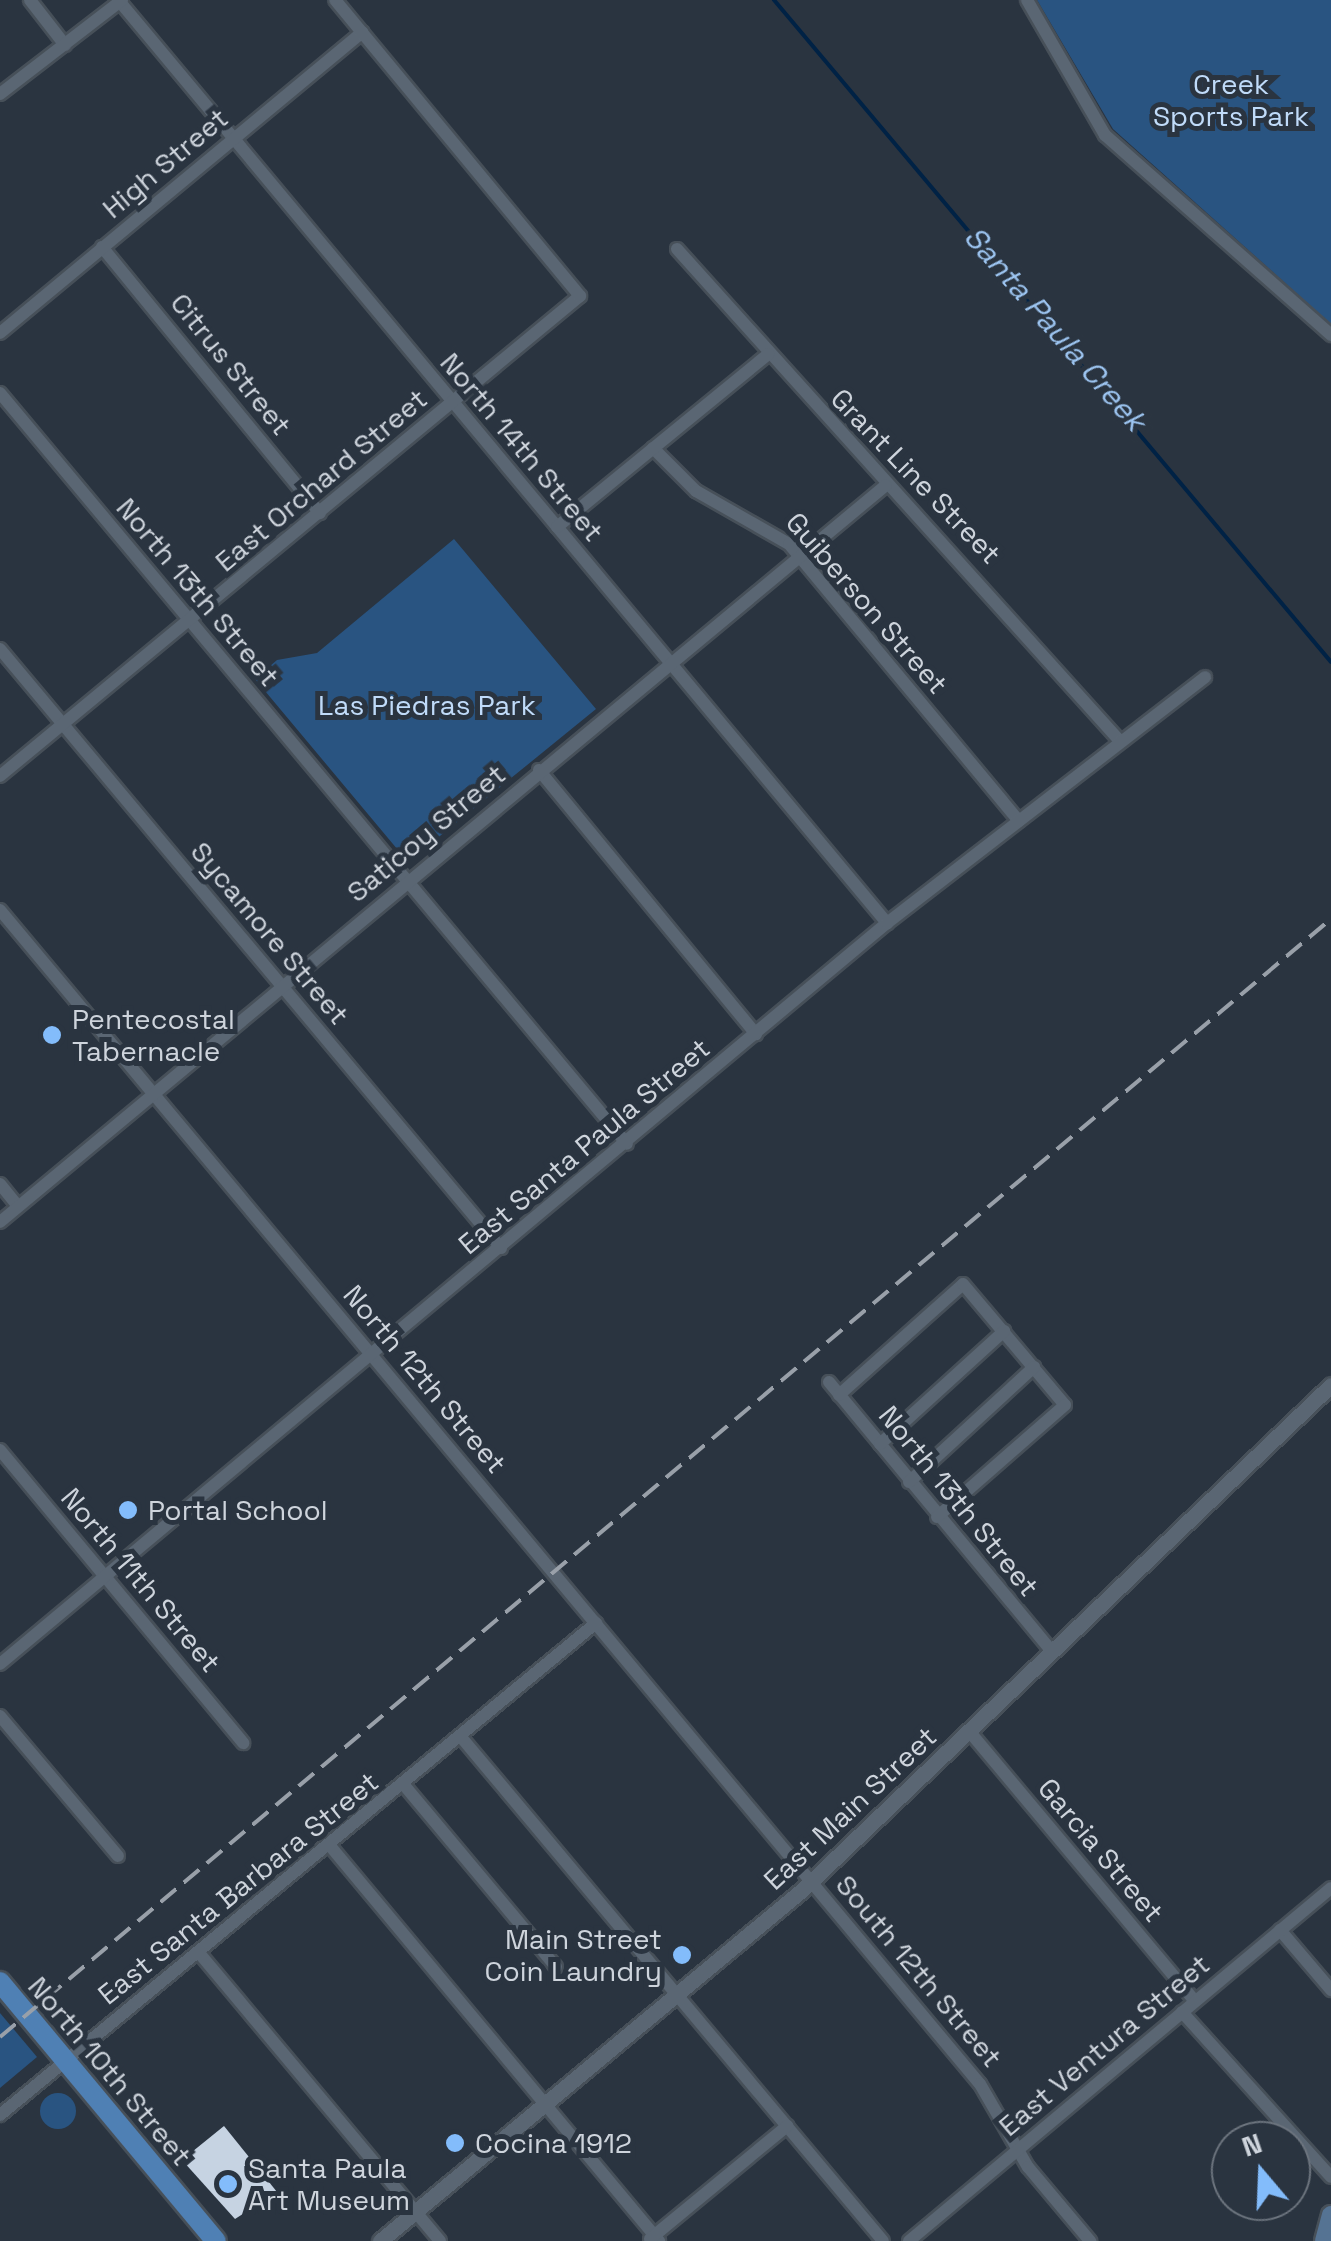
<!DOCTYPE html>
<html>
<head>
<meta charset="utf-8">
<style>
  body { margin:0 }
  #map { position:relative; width:1331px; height:2241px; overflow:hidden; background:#2a3440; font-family:"Space Grotesk",sans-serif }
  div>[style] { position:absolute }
  .green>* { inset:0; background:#295481 }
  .round { border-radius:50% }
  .stream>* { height:4px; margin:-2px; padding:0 2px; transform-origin:2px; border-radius:2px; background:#002245 }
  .building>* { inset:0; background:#c6d3e2 }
  .roads { filter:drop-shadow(2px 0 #475059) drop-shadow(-2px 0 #475059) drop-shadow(0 2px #475059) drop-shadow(0 -2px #475059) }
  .minor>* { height:12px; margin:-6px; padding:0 6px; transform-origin:6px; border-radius:6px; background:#5a6673 }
  .tertiary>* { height:15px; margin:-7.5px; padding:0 7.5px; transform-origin:7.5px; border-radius:7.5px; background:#5a6673 }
  .secondary>* { height:18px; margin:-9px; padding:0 9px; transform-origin:9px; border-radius:9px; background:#557393 }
  .primary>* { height:20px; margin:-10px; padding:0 10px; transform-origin:10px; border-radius:10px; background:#4f80b4 }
  .rail>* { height:4px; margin-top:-2px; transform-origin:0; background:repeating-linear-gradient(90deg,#99a0a9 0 20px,transparent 0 30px) }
  .dots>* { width:28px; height:28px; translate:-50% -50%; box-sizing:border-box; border:5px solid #2a3440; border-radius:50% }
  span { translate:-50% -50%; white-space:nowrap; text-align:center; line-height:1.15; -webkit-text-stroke:10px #2a3440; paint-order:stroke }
  .park-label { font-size:28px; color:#c0dbf9 }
  .street-label { font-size:28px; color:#ced4dc }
  .poi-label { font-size:28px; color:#ced4dc }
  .left { translate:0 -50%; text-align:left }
  .right { translate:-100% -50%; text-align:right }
  .water-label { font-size:30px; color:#9dc5f1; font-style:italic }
  .north { position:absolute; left:1211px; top:2121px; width:100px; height:100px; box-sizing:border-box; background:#2a3440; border:2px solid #6c747e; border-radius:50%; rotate:341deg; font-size:28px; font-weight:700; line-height:40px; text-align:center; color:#ced4dc }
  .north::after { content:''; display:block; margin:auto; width:35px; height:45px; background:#83bcfb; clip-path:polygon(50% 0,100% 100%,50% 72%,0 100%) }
</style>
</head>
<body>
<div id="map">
  <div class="green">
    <div style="clip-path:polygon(1037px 0,1331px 0,1331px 324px,1113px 129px)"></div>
    <div style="clip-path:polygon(454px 539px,596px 709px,408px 862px,255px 679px,277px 660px,317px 653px)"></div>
    <div style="clip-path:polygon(0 2013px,37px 2057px,0 2088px)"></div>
    <div class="round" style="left:40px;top:2093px;width:36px;height:36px"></div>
  </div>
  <div class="stream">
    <div style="left:774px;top:0;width:865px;rotate:49.92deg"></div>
  </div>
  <div class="building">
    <div style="clip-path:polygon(224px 2126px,277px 2192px,235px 2219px,182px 2160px)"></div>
  </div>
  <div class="roads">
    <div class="minor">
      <div style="left:30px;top:0;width:57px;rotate:52.1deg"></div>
      <div style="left:1027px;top:0;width:156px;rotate:60deg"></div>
      <div style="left:1105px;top:135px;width:302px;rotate:41.5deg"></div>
      <div style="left:120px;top:2px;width:1199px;rotate:50.21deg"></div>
      <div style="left:0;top:94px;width:154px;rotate:-37.6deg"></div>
      <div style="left:102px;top:247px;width:344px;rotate:50.7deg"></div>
      <div style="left:677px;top:249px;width:659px;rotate:48.01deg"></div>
      <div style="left:0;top:333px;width:471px;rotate:-39.7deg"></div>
      <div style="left:0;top:393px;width:978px;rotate:50.14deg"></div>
      <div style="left:653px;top:448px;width:61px;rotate:45deg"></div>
      <div style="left:696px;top:491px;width:107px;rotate:29.7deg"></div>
      <div style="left:789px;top:544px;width:360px;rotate:50.3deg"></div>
      <div style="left:557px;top:527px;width:273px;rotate:-39.3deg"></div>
      <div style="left:0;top:649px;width:781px;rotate:50.09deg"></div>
      <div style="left:539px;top:770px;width:342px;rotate:50.6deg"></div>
      <div style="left:0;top:776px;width:753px;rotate:-39.61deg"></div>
      <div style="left:580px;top:296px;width:384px;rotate:-129.6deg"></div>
      <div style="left:0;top:910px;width:1529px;rotate:50.15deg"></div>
      <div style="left:980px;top:2084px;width:96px;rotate:60deg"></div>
      <div style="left:1028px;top:2167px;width:97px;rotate:50deg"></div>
      <div style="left:0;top:1184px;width:28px;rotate:51deg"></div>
      <div style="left:0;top:1222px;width:1152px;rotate:-39.75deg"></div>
      <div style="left:829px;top:1382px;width:350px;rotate:50.4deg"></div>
      <div style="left:839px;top:1395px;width:166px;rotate:-41.8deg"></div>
      <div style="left:963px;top:1284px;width:158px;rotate:49.9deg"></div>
      <div style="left:1065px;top:1405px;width:170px;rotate:138.8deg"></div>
      <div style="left:880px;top:1444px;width:168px;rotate:-42.3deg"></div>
      <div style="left:0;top:1450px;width:381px;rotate:50.3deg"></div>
      <div style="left:909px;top:1482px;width:170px;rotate:-42.6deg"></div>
      <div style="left:0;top:1664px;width:1156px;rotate:-39.88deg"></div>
      <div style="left:887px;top:923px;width:402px;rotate:-37.7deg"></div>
      <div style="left:0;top:1716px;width:183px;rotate:49.9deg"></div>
      <div style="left:969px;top:1731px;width:352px;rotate:50.1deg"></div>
      <div style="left:461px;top:1737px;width:657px;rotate:50.06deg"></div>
      <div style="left:404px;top:1785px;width:237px;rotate:50.1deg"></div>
      <div style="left:331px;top:1847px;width:513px;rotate:50.22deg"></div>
      <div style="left:1280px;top:1930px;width:79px;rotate:49.6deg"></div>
      <div style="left:200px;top:1954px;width:374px;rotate:50.1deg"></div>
      <div style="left:1182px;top:2012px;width:222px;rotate:47.9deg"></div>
      <div style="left:0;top:2115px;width:773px;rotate:-39.54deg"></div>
      <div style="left:650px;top:2239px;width:178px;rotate:-39.5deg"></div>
      <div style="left:909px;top:2241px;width:550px;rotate:-39.91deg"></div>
    </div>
    <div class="tertiary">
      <div style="left:380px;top:2241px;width:549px;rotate:-39.75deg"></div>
      <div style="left:802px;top:1890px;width:731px;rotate:-43.67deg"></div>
    </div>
    <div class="secondary">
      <div style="left:1324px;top:2241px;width:27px;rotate:-75deg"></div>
    </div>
    <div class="primary">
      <div style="left:0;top:1982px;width:337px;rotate:50.2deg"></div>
    </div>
  </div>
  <div class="rail">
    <div style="left:0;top:2037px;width:1738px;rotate:-40.03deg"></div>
  </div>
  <div class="dots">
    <div style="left:52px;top:1035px;background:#83bcfb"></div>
    <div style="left:128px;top:1510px;background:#83bcfb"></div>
    <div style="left:682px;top:1955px;background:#83bcfb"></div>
    <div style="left:455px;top:2143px;background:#83bcfb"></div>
    <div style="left:228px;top:2184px;background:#83bcfb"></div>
  </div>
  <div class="park-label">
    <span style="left:1231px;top:100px">Creek<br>Sports Park</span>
    <span style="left:427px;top:705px">Las Piedras Park</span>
  </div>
  <div class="street-label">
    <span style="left:165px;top:163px;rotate:-40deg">High Street</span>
    <span style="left:231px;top:364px;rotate:51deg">Citrus Street</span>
    <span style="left:522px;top:447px;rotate:50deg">North 14th Street</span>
    <span style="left:916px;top:476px;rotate:46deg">Grant Line Street</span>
    <span style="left:321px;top:480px;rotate:-40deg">East Orchard Street</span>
    <span style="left:198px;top:592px;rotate:50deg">North 13th Street</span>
    <span style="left:867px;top:603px;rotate:49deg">Guiberson Street</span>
    <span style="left:426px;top:833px;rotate:-40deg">Saticoy Street</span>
    <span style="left:270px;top:933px;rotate:50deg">Sycamore Street</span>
    <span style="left:584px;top:1146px;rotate:-40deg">East Santa Paula Street</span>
    <span style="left:425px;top:1379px;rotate:50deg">North 12th Street</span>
    <span style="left:959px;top:1501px;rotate:51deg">North 13th Street</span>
    <span style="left:141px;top:1580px;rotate:50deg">North 11th Street</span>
    <span style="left:850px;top:1808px;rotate:-43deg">East Main Street</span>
    <span style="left:1101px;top:1850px;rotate:50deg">Garcia Street</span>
    <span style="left:238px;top:1888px;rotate:-39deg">East Santa Barbara Street</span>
    <span style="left:919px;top:1971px;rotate:50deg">South 12th Street</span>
    <span style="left:1104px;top:2045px;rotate:-40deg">East Ventura Street</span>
    <span style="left:110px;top:2071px;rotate:50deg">North 10th Street</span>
  </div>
  <div class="poi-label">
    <span class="left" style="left:72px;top:1035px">Pentecostal<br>Tabernacle</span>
    <span class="left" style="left:148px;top:1510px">Portal School</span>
    <span class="right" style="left:662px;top:1955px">Main Street<br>Coin Laundry</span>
    <span class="left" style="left:475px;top:2143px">Cocina 1912</span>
    <span class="left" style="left:248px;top:2184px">Santa Paula<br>Art Museum</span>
  </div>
  <div class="water-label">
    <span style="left:1055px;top:329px;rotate:49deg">Santa Paula Creek</span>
  </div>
  <div class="north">N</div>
</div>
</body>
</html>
